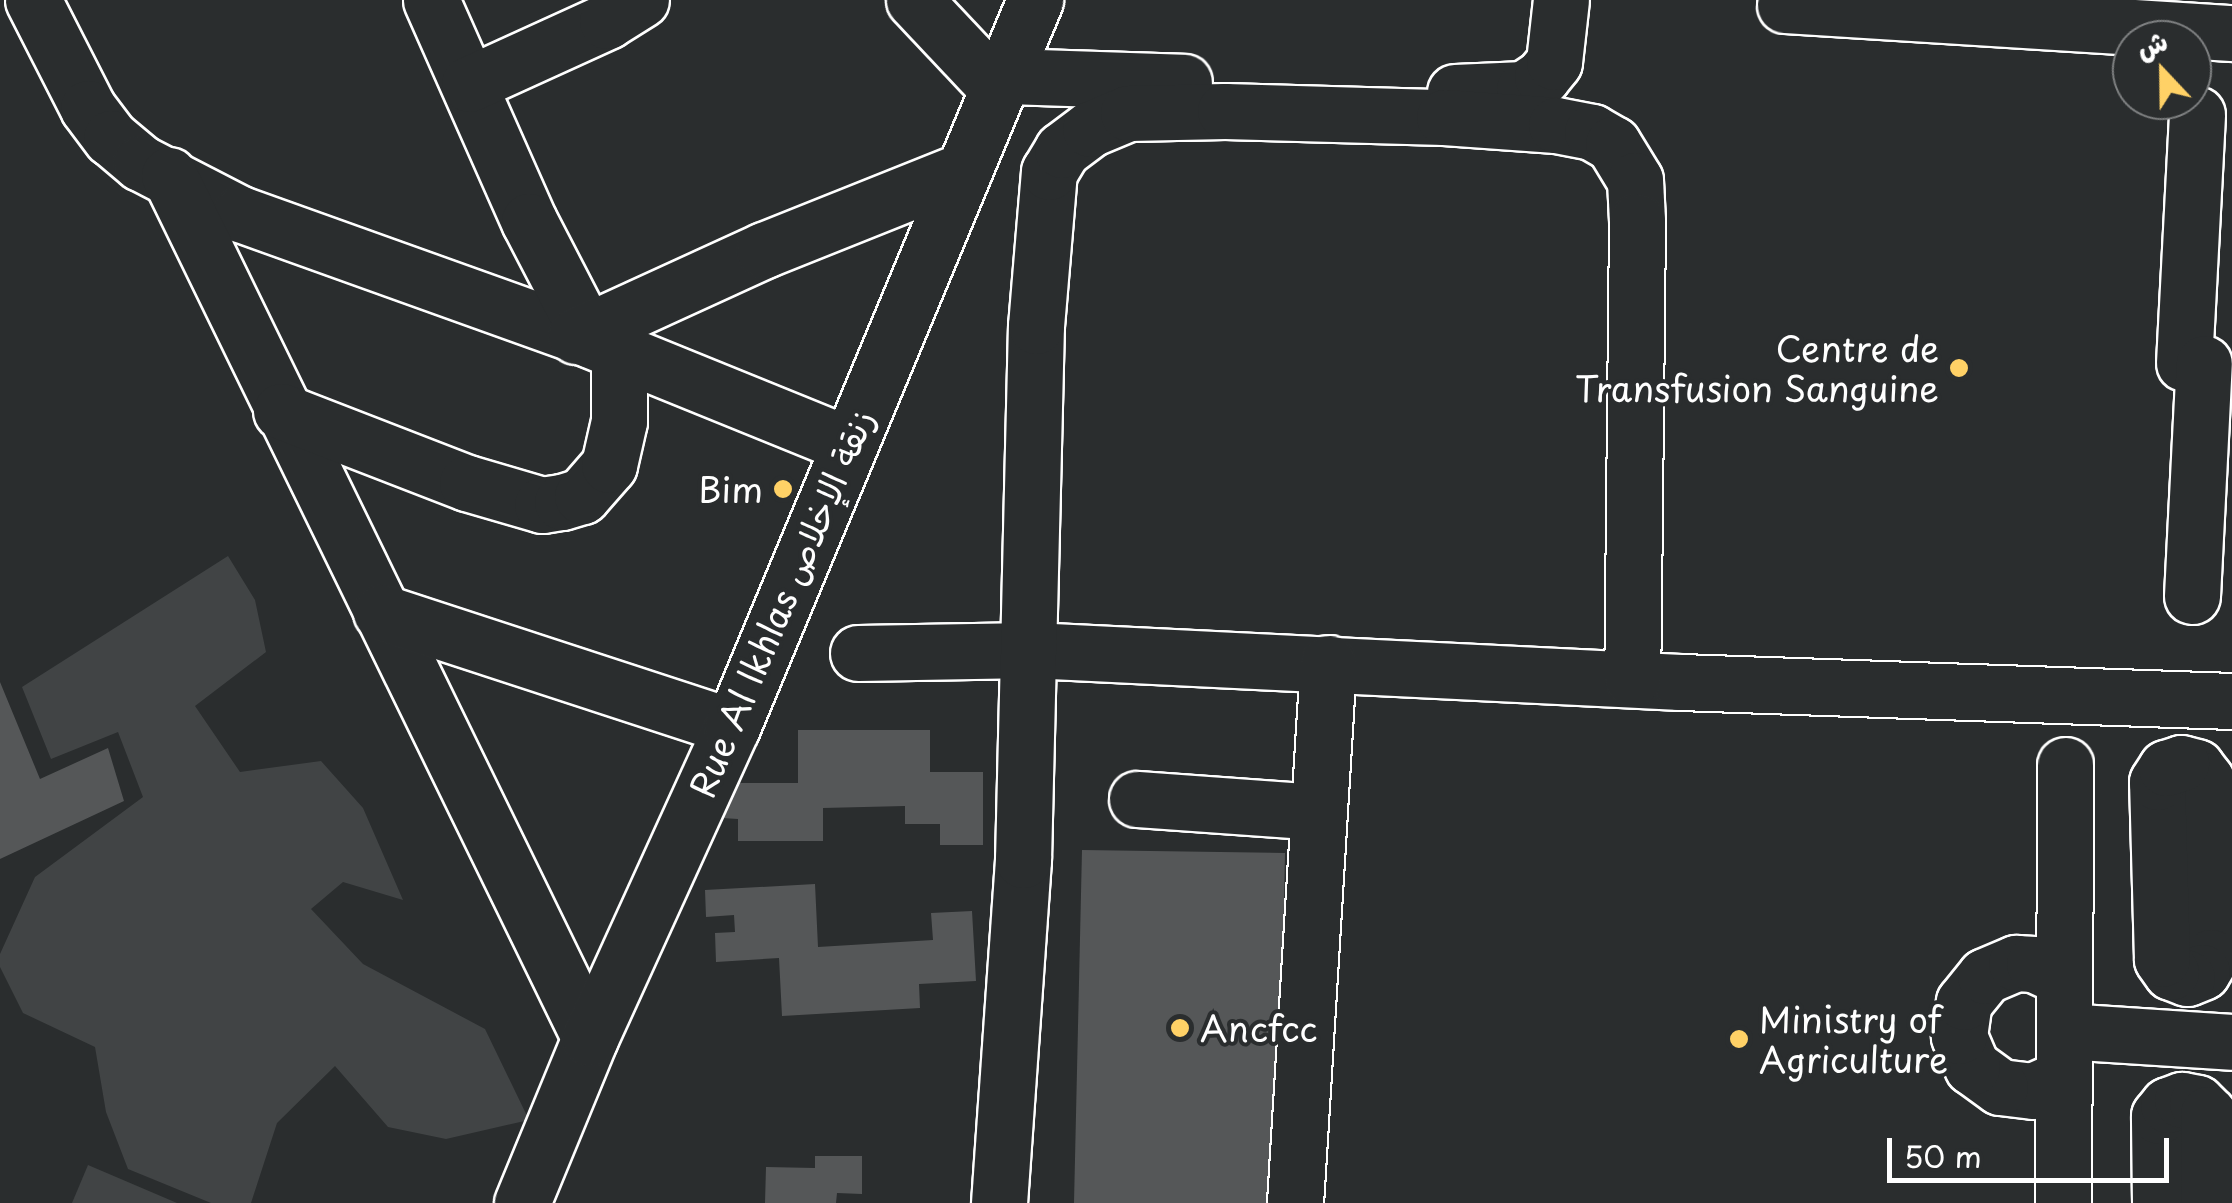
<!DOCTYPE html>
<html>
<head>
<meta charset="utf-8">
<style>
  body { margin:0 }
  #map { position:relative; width:2232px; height:1203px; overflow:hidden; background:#2a2d2e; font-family:"Playpen Sans","Playpen Sans Arabic",sans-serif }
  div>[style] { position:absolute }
  .green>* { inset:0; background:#414445 }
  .building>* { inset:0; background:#555758 }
  .roads { filter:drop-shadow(2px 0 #fff) drop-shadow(-2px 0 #fff) drop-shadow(0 2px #fff) drop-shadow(0 -2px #fff) }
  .minor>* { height:55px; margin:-27.5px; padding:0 27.5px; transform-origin:27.5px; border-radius:27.5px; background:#2a2d2e }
  .dots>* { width:28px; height:28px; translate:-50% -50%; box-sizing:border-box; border:5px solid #2a2d2e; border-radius:50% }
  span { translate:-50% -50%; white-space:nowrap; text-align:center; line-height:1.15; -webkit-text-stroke:8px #2a2d2e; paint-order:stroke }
  .poi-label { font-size:35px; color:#fff }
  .right { translate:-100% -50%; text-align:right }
  .left { translate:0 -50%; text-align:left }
  .street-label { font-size:35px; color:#fff }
  .north { position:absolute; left:2112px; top:20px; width:100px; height:100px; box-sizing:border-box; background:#2a2d2e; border:2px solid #7f8182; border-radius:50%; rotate:338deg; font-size:28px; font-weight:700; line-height:40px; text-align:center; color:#fff }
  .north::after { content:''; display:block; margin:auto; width:35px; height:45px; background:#ffd166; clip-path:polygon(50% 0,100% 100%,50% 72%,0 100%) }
  .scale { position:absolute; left:1887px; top:1138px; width:282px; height:45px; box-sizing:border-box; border:5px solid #fff; border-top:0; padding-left:12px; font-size:30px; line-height:35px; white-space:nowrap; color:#fff; -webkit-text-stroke:8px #2a2d2e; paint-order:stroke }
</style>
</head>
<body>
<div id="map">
  <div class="green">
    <div style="clip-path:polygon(228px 556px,255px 600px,266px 652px,195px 706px,240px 772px,321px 761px,363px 808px,403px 900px,343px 882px,311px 909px,363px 964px,485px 1029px,529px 1120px,446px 1139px,388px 1127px,335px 1066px,277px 1123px,251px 1203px,211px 1203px,128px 1169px,106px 1112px,95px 1047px,23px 1013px,0 967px,0 954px,35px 877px,143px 797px,118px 732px,51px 759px,22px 687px)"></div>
    <div style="clip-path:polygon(88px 1165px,177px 1203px,72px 1203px)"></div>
  </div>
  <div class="building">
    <div style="clip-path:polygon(0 682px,40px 779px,108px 748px,124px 801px,0 859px)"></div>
    <div style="clip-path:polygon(798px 730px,930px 730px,930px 772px,983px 772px,983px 845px,940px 845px,940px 824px,905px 824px,905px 806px,823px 808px,823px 841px,738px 841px,738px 819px,722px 818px,723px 783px,798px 783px)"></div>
    <div style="clip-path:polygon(1082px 850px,1285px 853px,1278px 1203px,1074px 1203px)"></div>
    <div style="clip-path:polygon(815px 884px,818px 947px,933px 940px,931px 913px,972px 911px,976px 981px,919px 984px,920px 1008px,782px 1016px,779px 958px,716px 962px,715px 933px,735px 932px,734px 915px,706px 917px,705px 890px)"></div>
    <div style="clip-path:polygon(815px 1156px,862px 1156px,862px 1194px,837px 1193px,836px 1203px,765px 1203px,766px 1167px,815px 1168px)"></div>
  </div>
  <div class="roads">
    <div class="minor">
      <div style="left:33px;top:0;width:121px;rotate:63deg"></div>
      <div style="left:88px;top:108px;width:38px;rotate:53deg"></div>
      <div style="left:111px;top:138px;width:39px;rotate:40deg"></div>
      <div style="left:141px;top:163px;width:111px;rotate:27.3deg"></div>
      <div style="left:240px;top:214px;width:373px;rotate:19.7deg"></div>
      <div style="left:591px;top:340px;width:276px;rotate:22.1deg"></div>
      <div style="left:431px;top:0;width:242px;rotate:66.1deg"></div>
      <div style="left:529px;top:221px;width:124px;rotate:62.6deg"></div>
      <div style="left:914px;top:0;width:122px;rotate:46.7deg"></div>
      <div style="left:1785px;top:5px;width:448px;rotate:3.6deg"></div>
      <div style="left:1005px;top:76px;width:179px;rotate:1.9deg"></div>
      <div style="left:469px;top:84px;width:152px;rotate:-24.5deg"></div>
      <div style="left:607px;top:21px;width:40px;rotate:-32deg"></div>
      <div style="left:1455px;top:92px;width:69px;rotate:-2.5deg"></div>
      <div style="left:1524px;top:89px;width:22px;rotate:-34deg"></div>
      <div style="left:1542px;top:77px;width:19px;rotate:-51deg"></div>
      <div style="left:1554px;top:62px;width:62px;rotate:-83.6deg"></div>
      <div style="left:169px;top:175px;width:960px;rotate:64deg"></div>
      <div style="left:576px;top:336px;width:207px;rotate:-24.6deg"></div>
      <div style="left:764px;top:250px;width:215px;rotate:-21.8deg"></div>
      <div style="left:2184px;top:363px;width:249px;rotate:-87deg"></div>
      <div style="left:281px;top:411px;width:199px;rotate:21.2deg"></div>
      <div style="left:467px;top:483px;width:78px;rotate:16.3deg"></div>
      <div style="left:542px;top:505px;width:20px;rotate:-9deg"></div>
      <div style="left:562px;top:502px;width:21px;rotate:-17deg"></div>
      <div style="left:582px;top:496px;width:41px;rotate:-48.9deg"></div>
      <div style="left:609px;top:465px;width:45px;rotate:-77.2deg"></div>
      <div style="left:619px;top:421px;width:68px;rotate:-90deg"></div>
      <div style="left:2192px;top:596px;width:233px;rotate:-87.1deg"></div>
      <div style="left:381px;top:612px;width:369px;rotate:18.1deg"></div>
      <div style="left:858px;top:653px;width:173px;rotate:-1deg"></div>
      <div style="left:1031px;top:650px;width:650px;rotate:2.82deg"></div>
      <div style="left:1680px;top:682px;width:552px;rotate:1.97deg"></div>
      <div style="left:2181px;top:763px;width:16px;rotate:15deg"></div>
      <div style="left:2196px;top:767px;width:16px;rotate:52deg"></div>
      <div style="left:2206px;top:780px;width:177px;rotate:88.4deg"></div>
      <div style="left:2211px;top:957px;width:17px;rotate:121deg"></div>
      <div style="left:2202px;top:972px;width:16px;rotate:158deg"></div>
      <div style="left:2187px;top:978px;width:17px;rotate:-159deg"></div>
      <div style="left:2171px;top:972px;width:16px;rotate:-125deg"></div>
      <div style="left:2162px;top:959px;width:177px;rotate:-91.6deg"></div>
      <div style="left:2157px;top:782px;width:17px;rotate:-57deg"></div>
      <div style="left:2166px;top:768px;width:16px;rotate:-18deg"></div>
      <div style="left:1137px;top:799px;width:181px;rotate:4.1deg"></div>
      <div style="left:2064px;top:1031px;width:168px;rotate:3.7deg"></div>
      <div style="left:2064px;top:1077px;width:34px;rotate:156deg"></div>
      <div style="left:2033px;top:1091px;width:33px;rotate:-173deg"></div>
      <div style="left:2000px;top:1087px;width:34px;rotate:-144deg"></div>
      <div style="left:1972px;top:1067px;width:34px;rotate:-113deg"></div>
      <div style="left:1959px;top:1036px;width:34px;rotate:-82deg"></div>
      <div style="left:1964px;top:1002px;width:33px;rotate:-51deg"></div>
      <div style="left:1985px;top:976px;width:34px;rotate:-23deg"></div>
      <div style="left:2016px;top:963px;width:18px;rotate:3deg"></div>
      <div style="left:2034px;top:964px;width:33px;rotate:25deg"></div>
      <div style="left:522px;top:1203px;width:178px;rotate:-67.6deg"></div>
      <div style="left:590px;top:1038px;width:342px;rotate:-65.5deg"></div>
      <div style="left:732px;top:727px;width:788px;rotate:-67.37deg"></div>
      <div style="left:999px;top:1203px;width:344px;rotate:-86deg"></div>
      <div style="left:1023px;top:860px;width:534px;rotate:-88.61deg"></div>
      <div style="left:1036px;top:326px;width:155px;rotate:-85.2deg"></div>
      <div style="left:1049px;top:172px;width:26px;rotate:-59deg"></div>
      <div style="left:1062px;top:150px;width:35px;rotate:-37deg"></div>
      <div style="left:1090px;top:129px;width:41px;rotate:-22.8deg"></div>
      <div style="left:1128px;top:113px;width:97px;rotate:-1.2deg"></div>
      <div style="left:1225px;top:111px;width:219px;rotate:1.6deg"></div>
      <div style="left:1444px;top:117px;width:112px;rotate:4.1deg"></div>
      <div style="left:1556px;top:125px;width:37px;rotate:11deg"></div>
      <div style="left:1592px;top:132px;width:24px;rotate:30deg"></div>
      <div style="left:1613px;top:144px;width:42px;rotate:58.6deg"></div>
      <div style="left:1635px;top:180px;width:41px;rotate:87.2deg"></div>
      <div style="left:1637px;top:221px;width:458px;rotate:90.6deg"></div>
      <div style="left:1295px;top:1203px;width:541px;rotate:-86.5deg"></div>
      <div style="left:2063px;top:1203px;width:438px;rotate:-89.7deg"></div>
      <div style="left:2160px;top:1203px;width:87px;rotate:-90.7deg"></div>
      <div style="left:2159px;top:1116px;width:14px;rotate:-51deg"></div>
      <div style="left:2168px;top:1105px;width:15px;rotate:-20deg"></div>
      <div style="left:2182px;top:1100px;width:15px;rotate:11deg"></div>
      <div style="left:2197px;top:1103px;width:16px;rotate:45deg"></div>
      <div style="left:2208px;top:1114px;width:89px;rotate:89.4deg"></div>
    </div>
  </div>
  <div class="dots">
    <div style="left:1959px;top:368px;background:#ffd166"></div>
    <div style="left:783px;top:489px;background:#ffd166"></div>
    <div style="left:1180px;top:1028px;background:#ffd166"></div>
    <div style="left:1739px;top:1039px;background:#ffd166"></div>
  </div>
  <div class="poi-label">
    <span class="right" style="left:1939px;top:368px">Centre de<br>Transfusion Sanguine</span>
    <span class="right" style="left:763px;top:489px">Bim</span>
    <span class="left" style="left:1759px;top:1039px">Ministry of<br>Agriculture</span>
    <span class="left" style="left:1200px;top:1028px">Ancfcc</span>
  </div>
  <div class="street-label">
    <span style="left:781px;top:603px;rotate:-67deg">Rue Al Ikhlas زنقة الإخلاص</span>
  </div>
  <div class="north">ش</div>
  <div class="scale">50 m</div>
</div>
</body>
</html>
